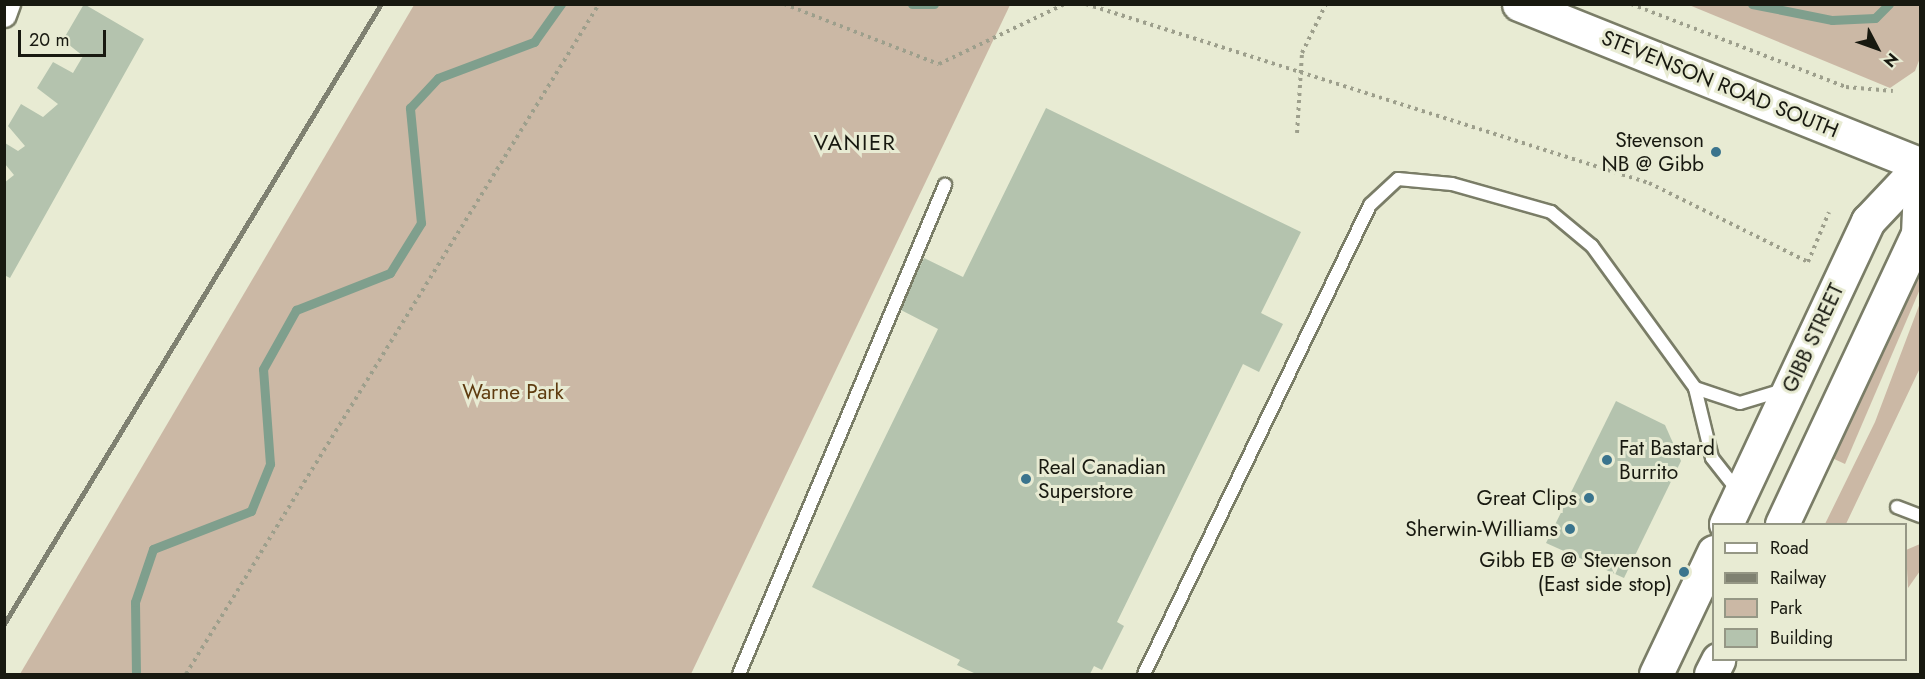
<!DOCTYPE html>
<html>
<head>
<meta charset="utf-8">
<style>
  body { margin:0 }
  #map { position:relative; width:1925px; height:679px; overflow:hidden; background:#e8ebd3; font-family:Jost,sans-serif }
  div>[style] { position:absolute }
  .green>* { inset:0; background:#cbb8a5 }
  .stream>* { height:9px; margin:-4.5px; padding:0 4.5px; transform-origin:4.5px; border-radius:4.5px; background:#7f9f8d }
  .building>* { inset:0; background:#b4c3ae }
  .path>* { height:4px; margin-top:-2px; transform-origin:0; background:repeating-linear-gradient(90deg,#9d9f8c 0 3px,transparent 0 7.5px) }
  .roads { filter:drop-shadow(2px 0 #7a7d67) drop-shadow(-2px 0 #7a7d67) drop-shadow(0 2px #7a7d67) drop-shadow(0 -2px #7a7d67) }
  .service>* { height:12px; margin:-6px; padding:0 6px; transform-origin:6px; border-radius:6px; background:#fff }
  .minor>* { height:24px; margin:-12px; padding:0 12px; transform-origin:12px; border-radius:12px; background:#fff }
  .secondary>* { height:33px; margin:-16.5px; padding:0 16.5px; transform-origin:16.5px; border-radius:16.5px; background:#fff }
  .rail>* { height:4.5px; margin:-2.25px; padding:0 2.25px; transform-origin:2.25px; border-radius:2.25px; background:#7f8171 }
  .dots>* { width:16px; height:16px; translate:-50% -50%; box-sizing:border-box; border:3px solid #e8ebd3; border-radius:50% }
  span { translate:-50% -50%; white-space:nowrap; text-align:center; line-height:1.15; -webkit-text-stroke:6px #e8ebd3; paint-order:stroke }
  .street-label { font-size:21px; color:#181910 }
  .poi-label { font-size:21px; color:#181910 }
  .right { translate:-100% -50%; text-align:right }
  .left { translate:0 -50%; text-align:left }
  .park-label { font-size:21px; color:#5e3b0f }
  .neighbourhood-label { font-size:22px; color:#181910; letter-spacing:1.5px }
  .frame { position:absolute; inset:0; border:6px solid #181910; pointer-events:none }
  .legend { position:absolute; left:1712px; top:523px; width:195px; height:138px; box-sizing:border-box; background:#e8ebd3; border:2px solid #959785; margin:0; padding:8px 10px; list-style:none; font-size:18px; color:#181910 }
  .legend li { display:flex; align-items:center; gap:12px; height:30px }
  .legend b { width:30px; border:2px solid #959785 }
  .north { position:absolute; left:1847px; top:18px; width:60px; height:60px; -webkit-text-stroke:4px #e8ebd3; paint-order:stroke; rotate:131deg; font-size:16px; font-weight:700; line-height:24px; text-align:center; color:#181910 }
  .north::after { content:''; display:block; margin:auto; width:21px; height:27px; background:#181910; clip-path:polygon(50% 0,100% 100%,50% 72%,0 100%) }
  .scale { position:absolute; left:18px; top:30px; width:88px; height:27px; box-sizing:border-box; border:3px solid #181910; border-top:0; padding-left:8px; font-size:18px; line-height:21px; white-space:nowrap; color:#181910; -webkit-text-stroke:4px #e8ebd3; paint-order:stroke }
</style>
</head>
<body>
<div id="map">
  <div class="green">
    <div style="clip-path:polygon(414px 5px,1010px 5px,691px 674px,20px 674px)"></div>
    <div style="clip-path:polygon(1689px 5px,1920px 5px,1920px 58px,1915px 71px,1890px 88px)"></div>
    <div style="clip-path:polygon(1920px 274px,1920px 289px,1845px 464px,1832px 458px)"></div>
    <div style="clip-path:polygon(1920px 303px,1920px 368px,1846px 524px,1825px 524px,1875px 422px)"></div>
    <div style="clip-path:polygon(1920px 544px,1920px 571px,1908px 588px,1906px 550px)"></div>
  </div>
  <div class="stream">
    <div style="left:912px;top:4px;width:22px"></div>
    <div style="left:1752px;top:4px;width:82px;rotate:11.3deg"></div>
    <div style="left:1832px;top:20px;width:43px;rotate:-2.7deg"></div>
    <div style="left:1875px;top:18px;width:20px;rotate:-45deg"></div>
    <div style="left:136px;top:674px;width:72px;rotate:-90.8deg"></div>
    <div style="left:135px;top:602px;width:56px;rotate:-71.2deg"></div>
    <div style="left:153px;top:549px;width:105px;rotate:-21.2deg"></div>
    <div style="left:251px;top:511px;width:51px;rotate:-68deg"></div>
    <div style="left:270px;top:464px;width:95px;rotate:-94.2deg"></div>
    <div style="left:263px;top:369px;width:68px;rotate:-60.8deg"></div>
    <div style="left:296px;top:310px;width:101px;rotate:-21.5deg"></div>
    <div style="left:390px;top:273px;width:59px;rotate:-58.2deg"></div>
    <div style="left:421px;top:223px;width:116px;rotate:-95.5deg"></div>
    <div style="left:410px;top:108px;width:41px;rotate:-47deg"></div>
    <div style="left:438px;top:78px;width:103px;rotate:-20.6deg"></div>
    <div style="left:534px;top:42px;width:47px;rotate:-54.6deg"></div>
  </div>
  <div class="building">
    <div style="clip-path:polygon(84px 4px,144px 39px,10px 278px,4px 275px,4px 183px,14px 175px,5px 164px,5px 143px,18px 151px,25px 146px,8px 126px,21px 104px,43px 117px,58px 104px,37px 88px,53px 62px,73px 73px,83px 56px,63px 40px)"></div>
    <div style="clip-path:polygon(1046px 108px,1301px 232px,1261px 313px,1283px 324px,1259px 372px,1243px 364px,1117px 622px,1124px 626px,1102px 670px,1094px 666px,1090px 674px,976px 674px,957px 665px,960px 660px,812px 587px,938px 329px,899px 309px,924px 258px,963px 277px)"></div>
    <div style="clip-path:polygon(1616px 401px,1665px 425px,1681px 461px,1624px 578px,1546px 543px)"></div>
  </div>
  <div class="path">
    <div style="left:784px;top:4px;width:166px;rotate:21.2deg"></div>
    <div style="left:939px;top:64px;width:140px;rotate:-25.5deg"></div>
    <div style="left:1086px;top:4px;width:591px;rotate:17.64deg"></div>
    <div style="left:1649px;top:183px;width:178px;rotate:26.4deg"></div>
    <div style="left:1808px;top:262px;width:54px;rotate:-67.2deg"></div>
    <div style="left:1631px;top:4px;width:230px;rotate:21.1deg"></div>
    <div style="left:1846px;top:87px;width:47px;rotate:4.9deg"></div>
    <div style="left:1297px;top:133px;width:80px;rotate:-86.4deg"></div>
    <div style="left:1302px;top:53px;width:55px;rotate:-63.9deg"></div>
    <div style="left:186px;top:674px;width:787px;rotate:-58.35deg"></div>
  </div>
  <div class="roads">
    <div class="service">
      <div style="left:1695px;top:388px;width:47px;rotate:18.4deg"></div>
      <div style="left:1740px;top:403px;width:45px;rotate:-16.8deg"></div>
      <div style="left:1897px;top:507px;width:25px;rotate:21deg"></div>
      <div style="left:739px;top:674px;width:531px;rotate:-67.16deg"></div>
      <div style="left:1144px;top:674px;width:521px;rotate:-64.27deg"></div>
      <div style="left:1370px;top:205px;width:38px;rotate:-43deg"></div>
      <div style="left:1398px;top:179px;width:54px;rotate:5.3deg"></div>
      <div style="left:1452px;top:184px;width:103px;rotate:15.8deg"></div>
      <div style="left:1551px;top:212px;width:53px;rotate:39.7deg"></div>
      <div style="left:1592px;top:246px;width:175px;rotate:54deg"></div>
      <div style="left:1695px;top:388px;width:72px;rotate:76.3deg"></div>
      <div style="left:1712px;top:458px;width:42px;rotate:51.8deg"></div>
    </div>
    <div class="minor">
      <div style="left:4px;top:15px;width:12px;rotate:-70deg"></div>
    </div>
    <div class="secondary">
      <div style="left:1519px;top:4px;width:432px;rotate:21.8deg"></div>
      <div style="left:1726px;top:524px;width:335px;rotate:-64.9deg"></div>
      <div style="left:1868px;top:221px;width:76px;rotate:-46.6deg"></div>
      <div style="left:1782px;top:524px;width:320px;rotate:-64.9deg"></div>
      <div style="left:1918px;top:234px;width:46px;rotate:-87.5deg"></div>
      <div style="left:1656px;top:674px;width:135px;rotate:-64.6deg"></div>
      <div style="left:1711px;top:674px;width:16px;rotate:-63deg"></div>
    </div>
  </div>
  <div class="rail">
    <div style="left:4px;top:624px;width:726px;rotate:-58.7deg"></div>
  </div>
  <div class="dots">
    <div style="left:1716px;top:152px;background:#3a748d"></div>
    <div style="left:1607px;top:460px;background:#3a748d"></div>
    <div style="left:1026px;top:479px;background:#3a748d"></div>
    <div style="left:1589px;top:498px;background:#3a748d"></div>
    <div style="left:1570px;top:529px;background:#3a748d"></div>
    <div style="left:1684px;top:572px;background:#3a748d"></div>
  </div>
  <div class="street-label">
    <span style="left:1720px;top:84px;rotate:22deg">STEVENSON ROAD SOUTH</span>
    <span style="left:1813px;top:338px;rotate:-65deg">GIBB STREET</span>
  </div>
  <div class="poi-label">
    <span class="right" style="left:1704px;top:152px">Stevenson<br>NB @ Gibb</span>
    <span class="left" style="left:1619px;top:460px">Fat Bastard<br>Burrito</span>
    <span class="left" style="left:1038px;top:479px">Real Canadian<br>Superstore</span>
    <span class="right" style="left:1577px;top:498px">Great Clips</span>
    <span class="right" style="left:1558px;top:529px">Sherwin-Williams</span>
    <span class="right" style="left:1672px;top:572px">Gibb EB @ Stevenson<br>(East side stop)</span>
  </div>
  <div class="park-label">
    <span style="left:513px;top:392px">Warne Park</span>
  </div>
  <div class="neighbourhood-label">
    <span style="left:855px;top:143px">VANIER</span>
  </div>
  <div class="frame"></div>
  <ul class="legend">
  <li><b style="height:8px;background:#fff"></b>Road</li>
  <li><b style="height:8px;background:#7f8171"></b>Railway</li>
  <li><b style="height:16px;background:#cbb8a5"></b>Park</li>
  <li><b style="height:16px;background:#b4c3ae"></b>Building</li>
  </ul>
  <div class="north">N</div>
  <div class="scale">20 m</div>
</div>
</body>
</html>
